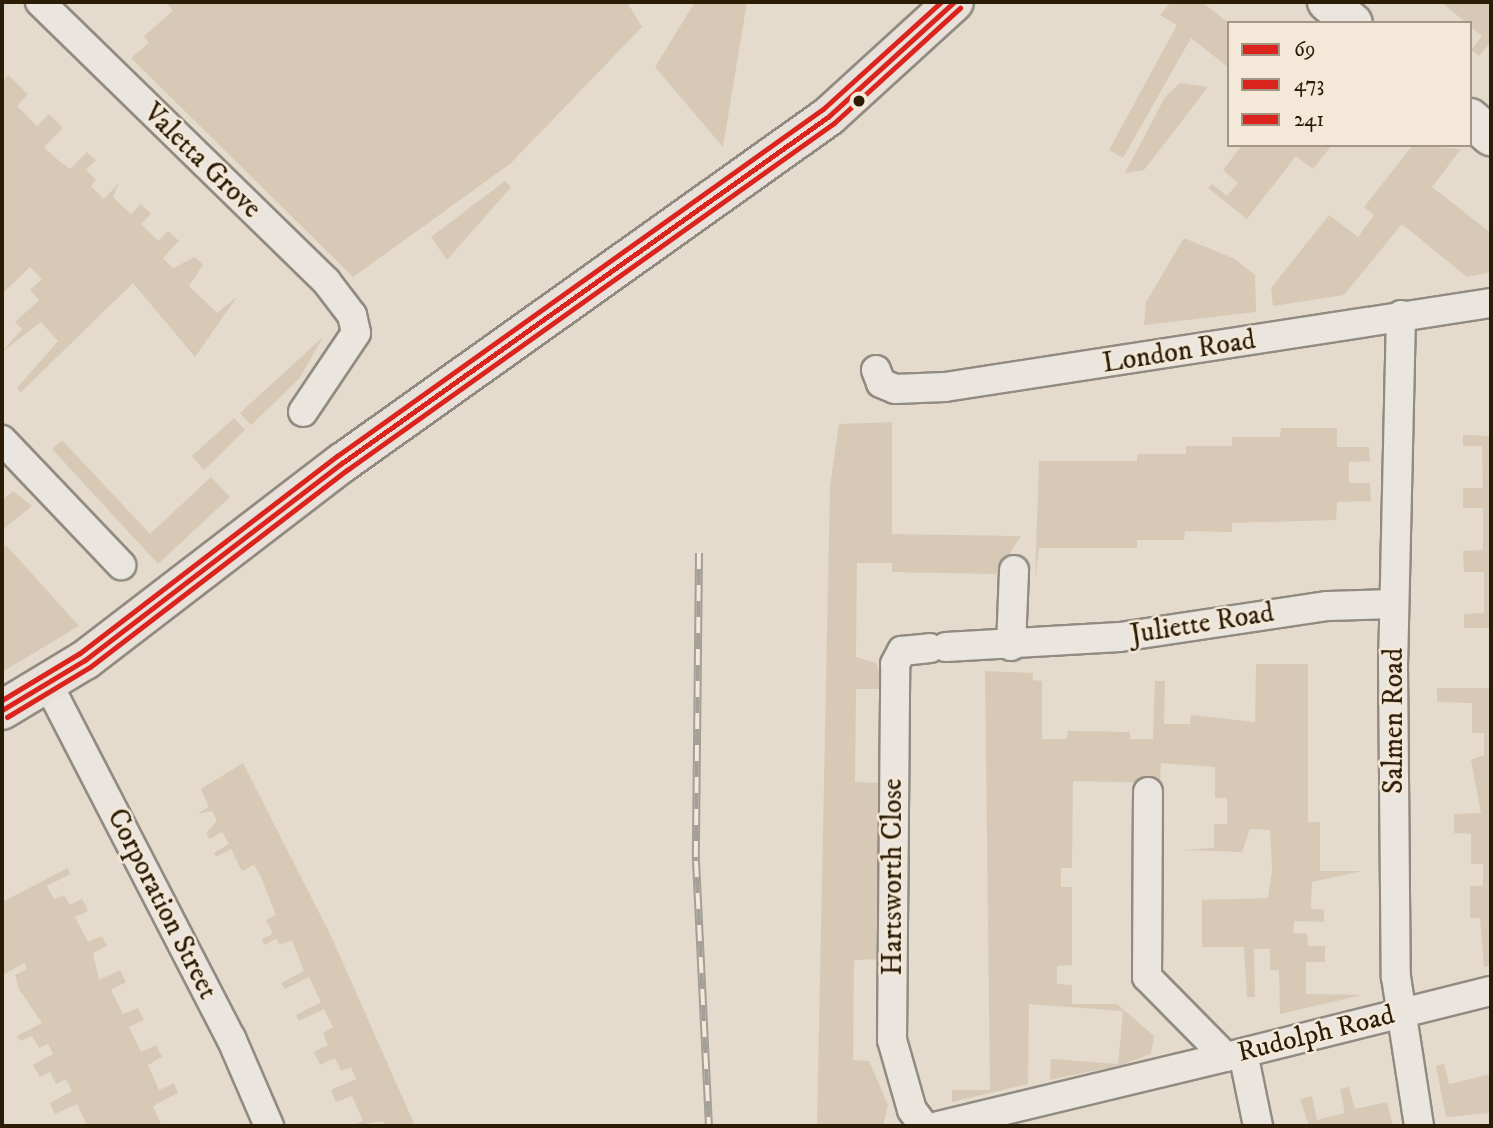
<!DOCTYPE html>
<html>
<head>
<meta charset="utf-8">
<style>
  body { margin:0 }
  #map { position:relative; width:1493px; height:1128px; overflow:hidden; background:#e4dbcd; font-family:"IM FELL DW Pica",serif }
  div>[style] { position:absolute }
  .green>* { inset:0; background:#d7c9b6 }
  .roads { filter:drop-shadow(2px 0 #928b81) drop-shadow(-2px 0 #928b81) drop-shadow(0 2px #928b81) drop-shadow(0 -2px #928b81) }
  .street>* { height:28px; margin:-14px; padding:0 14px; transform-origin:14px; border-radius:14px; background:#eae5de }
  .secondary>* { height:38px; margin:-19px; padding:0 19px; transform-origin:19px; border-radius:19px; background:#eae5de }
  .primary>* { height:38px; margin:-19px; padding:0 19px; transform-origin:19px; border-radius:19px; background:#e7e1d9 }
  .rail>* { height:8px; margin-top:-4px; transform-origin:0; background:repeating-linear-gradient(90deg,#f4e8d8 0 16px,#a5a097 0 32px); box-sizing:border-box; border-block:2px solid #a5a097 }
  .bus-1>* { height:5px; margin:-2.5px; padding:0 2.5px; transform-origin:2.5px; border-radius:2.5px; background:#dc241f }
  .bus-2>* { height:5px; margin:-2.5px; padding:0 2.5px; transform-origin:2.5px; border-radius:2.5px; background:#dc241f }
  .bus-3>* { height:5px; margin:-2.5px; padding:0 2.5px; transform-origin:2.5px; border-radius:2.5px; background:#dc241f }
  .dots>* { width:19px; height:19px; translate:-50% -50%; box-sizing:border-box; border:4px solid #f4e8d8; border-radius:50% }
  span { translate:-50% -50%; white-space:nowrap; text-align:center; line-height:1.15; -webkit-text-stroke:5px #f4e8d8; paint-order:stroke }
  .street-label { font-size:28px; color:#2b1c06 }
  .frame { position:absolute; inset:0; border:4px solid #2b1c06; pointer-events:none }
  .legend { position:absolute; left:1227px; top:21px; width:245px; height:126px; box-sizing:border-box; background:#f4e8d8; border:2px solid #a49684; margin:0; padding:9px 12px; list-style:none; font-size:21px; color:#2b1c06 }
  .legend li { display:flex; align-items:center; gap:14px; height:35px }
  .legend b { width:35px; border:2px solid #a49684 }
</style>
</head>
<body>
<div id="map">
  <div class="green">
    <div style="clip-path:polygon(166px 2px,627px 2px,642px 27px,510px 164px,353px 277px,131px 58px,149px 43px,144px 36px,173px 11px)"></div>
    <div style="clip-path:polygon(695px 2px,747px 2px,723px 147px,655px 67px)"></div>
    <div style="clip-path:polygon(1171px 2px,1202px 2px,1229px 23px,1229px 68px,1191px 38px,1123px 158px,1109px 150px,1177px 25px,1160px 15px)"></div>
    <div style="clip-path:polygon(1441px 2px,1491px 2px,1491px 42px,1479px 56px,1471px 50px,1482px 36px)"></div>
    <div style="clip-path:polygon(8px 75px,28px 94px,17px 106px,37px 126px,49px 114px,63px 128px,44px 147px,59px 161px,70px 169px,87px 152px,91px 156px,96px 160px,86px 170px,96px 180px,91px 186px,104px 199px,119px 183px,113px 197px,131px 214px,141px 204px,151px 214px,141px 224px,158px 241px,168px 231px,179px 241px,163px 258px,173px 268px,195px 257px,203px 265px,189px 286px,217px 313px,237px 297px,195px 357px,133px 283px,21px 392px,17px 388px,58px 341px,41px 322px,2px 352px,22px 329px,15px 322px,39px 300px,30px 290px,42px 279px,30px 267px,2px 294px,2px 82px)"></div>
    <div style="clip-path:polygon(1180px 83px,1208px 87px,1144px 170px,1125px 173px,1165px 97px)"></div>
    <div style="clip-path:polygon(1242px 145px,1332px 145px,1313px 169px,1296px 156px,1247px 219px,1208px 188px,1212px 184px,1227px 196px,1238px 183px,1223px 170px)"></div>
    <div style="clip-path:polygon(1413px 145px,1461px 149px,1432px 187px,1491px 233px,1491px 272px,1467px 277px,1402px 224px,1344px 295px,1273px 306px,1271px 288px,1329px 215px,1358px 237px,1374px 215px,1364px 207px)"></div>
    <div style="clip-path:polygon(505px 181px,511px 187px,447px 260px,431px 237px)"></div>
    <div style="clip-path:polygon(1184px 238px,1235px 259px,1255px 275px,1256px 312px,1144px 325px,1146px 302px)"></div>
    <div style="clip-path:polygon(323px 337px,299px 379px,251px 425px,240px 413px)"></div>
    <div style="clip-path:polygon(234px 418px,245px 430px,204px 470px,192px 456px)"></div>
    <div style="clip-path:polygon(892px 422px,892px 534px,1021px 536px,996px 574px,892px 572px,892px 563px,857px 563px,856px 657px,876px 663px,885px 689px,856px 689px,855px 782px,883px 783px,883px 959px,854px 960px,853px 1060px,869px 1061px,888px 1105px,883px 1126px,817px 1126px,830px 486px,839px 424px)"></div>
    <div style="clip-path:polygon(1281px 428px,1337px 428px,1337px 447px,1369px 447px,1370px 461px,1349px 462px,1349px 483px,1370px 483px,1371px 501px,1337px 502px,1336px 520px,1232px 523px,1232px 532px,1185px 531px,1184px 540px,1137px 540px,1137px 548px,1039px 548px,1035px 579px,1039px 461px,1137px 461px,1137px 454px,1186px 454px,1186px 446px,1232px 446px,1232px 437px,1280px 437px)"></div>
    <div style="clip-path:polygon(1463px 435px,1491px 436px,1491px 628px,1464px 628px,1464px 614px,1484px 613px,1484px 572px,1464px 572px,1463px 551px,1483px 550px,1483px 508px,1463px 508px,1463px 488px,1483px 488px,1482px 446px,1463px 446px)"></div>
    <div style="clip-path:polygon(62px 440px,150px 534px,211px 477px,230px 497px,158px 564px,52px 449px)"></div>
    <div style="clip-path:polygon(13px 491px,32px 506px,2px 530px,2px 500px)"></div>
    <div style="clip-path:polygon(6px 545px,79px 626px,2px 672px,2px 549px)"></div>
    <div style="clip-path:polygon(1256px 664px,1308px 664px,1308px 822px,1320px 822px,1320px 871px,1362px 871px,1312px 882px,1311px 909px,1324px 910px,1324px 922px,1294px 921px,1293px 933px,1307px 934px,1308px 946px,1325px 946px,1325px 962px,1306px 962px,1306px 994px,1362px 995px,1280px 1014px,1279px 970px,1270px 970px,1270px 949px,1254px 949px,1255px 997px,1247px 997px,1244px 947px,1202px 947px,1202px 900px,1268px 898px,1272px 871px,1270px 830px,1250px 829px,1242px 852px,1182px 850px,1214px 848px,1214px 824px,1227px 824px,1227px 798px,1215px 798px,1215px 767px,1161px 763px,1160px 783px,1073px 781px,1072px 868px,1061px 868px,1061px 887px,1072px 887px,1072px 965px,1057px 966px,1057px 984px,1072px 985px,1072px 1004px,1117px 1004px,1154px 1036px,1151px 1054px,1121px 1065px,1050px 1080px,1051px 1059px,1118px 1064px,1123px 1011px,1029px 1004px,1028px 1084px,952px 1102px,952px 1090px,990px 1090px,985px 671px,1033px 673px,1033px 680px,1042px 681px,1042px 739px,1067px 739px,1068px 731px,1130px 732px,1130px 739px,1153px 739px,1155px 681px,1165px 681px,1164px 724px,1190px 724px,1191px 715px,1255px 722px)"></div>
    <div style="clip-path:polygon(1437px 688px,1491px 688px,1491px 965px,1484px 967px,1480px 918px,1470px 918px,1470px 886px,1483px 886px,1483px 864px,1471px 864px,1471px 834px,1454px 833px,1454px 814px,1481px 813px,1471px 760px,1484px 755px,1484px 733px,1472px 733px,1472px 703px,1437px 702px)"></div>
    <div style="clip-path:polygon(243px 763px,332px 938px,415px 1126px,386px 1126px,383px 1121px,351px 1126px,363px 1121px,352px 1096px,336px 1102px,331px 1090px,356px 1079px,351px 1067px,341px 1071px,335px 1058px,320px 1065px,314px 1052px,328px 1045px,323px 1033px,333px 1027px,324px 1009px,299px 1021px,296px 1015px,321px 1002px,309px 977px,285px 989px,281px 983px,304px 971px,292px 940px,280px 945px,276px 939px,264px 945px,262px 939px,273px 934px,266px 920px,276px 915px,260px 875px,254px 865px,242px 871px,231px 849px,216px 857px,214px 853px,229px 844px,222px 832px,210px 839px,206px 833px,217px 821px,212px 811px,197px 814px,209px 807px,201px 789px)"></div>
    <div style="clip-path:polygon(68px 868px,70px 874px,47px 886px,54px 899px,64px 895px,70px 905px,82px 899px,88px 911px,75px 917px,88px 942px,102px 936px,107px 946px,93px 953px,99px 980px,120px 970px,126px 982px,111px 990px,123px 1014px,138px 1008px,144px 1020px,129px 1027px,141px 1052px,156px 1045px,162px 1057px,148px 1065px,159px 1090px,174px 1083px,178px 1093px,153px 1106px,162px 1126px,87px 1126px,77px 1104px,55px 1114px,50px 1103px,72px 1091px,66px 1079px,56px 1084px,50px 1072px,40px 1077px,33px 1065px,53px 1054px,48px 1044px,39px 1048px,32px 1036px,20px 1041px,17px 1036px,42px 1023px,19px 989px,15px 975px,27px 969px,25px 963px,2px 975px,2px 902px)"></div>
    <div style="clip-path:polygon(1444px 1064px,1449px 1084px,1491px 1074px,1491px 1113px,1446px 1117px,1436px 1066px)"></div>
    <div style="clip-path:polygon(1349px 1087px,1355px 1109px,1387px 1102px,1393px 1126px,1309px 1126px,1300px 1099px,1312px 1096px,1317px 1120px,1332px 1116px,1345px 1113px,1340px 1089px)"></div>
  </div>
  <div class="roads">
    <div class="street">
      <div style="left:40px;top:2px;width:400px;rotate:44.3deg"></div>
      <div style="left:326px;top:281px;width:43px;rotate:52.6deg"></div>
      <div style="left:352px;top:315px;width:18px;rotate:77deg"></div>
      <div style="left:356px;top:333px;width:95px;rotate:123.9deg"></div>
      <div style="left:1401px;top:315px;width:347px;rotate:91.3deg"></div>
      <div style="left:1393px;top:662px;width:315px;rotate:89.5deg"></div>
      <div style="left:1396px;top:977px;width:151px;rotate:81.2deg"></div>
      <div style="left:876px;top:370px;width:14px;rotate:69deg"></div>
      <div style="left:881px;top:383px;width:15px;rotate:23deg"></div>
      <div style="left:895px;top:389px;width:50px;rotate:-2.3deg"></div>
      <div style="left:945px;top:387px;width:552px;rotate:-8.75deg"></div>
      <div style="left:2px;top:440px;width:173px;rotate:46.4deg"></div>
      <div style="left:1011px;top:646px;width:76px;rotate:-87.7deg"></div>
      <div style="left:946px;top:647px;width:174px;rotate:-3.3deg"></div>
      <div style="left:1120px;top:637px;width:210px;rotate:-8.5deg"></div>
      <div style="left:1328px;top:606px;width:66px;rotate:-1.7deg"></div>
      <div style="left:48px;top:684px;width:399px;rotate:62.7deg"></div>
      <div style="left:231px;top:1038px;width:96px;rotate:66.6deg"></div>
      <div style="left:1148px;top:792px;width:185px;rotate:90.3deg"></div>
      <div style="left:1147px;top:977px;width:112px;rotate:45.4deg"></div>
      <div style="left:1226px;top:1057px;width:273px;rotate:-14deg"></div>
      <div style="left:1243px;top:1053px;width:75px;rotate:78.4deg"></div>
      <div style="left:924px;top:1126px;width:20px;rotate:-127deg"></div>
      <div style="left:912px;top:1110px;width:73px;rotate:-105.9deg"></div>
      <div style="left:892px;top:1040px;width:376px;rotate:-89.5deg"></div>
      <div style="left:895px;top:664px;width:15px;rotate:-62deg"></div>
      <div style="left:902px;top:651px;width:28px;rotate:-6deg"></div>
      <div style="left:938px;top:1126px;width:296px;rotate:-13.5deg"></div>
    </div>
    <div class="secondary">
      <div style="left:1327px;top:2px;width:33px;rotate:39deg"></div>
      <div style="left:1470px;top:118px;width:28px;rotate:41deg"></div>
    </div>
    <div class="primary">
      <div style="left:2px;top:710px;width:97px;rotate:-31.1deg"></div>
      <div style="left:85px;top:660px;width:324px;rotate:-37.5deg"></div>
      <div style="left:342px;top:463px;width:598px;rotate:-35.47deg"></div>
      <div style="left:829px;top:116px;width:169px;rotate:-42.4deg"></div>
    </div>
  </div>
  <div class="rail">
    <div style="left:699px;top:553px;width:308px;rotate:90.6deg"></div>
    <div style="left:696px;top:861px;width:265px;rotate:87.2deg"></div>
  </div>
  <div class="bus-1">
    <div style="left:2px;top:710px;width:97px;rotate:-31.1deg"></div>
    <div style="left:85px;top:660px;width:324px;rotate:-37.5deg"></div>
    <div style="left:342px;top:463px;width:598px;rotate:-35.47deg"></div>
    <div style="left:829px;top:116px;width:169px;rotate:-42.4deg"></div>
  </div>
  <div class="bus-2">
    <div style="left:7px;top:717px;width:97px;rotate:-31.1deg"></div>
    <div style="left:90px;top:667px;width:324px;rotate:-37.5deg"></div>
    <div style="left:347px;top:470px;width:598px;rotate:-35.47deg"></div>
    <div style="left:834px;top:123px;width:171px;rotate:-42.4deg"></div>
  </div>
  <div class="bus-3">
    <div style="left:2px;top:700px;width:91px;rotate:-31.1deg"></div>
    <div style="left:80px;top:653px;width:324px;rotate:-37.5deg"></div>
    <div style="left:337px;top:456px;width:597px;rotate:-35.53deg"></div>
    <div style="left:823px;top:109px;width:159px;rotate:-42.2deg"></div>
  </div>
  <div class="dots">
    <div style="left:859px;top:101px;background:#2b1c06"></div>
  </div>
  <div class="street-label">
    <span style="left:202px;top:161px;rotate:44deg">Valetta Grove</span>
    <span style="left:1179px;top:352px;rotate:-9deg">London Road</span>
    <span style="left:1202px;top:624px;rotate:-9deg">Juliette Road</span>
    <span style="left:1394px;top:721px;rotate:-90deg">Salmen Road</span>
    <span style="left:893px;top:877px;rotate:-90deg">Hartsworth Close</span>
    <span style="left:162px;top:904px;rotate:63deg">Corporation Street</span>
    <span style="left:1316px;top:1034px;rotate:-14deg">Rudolph Road</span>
  </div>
  <div class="frame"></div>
  <ul class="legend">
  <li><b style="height:9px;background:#dc241f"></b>69</li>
  <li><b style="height:9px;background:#dc241f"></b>473</li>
  <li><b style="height:9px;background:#dc241f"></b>241</li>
  </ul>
</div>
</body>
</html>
